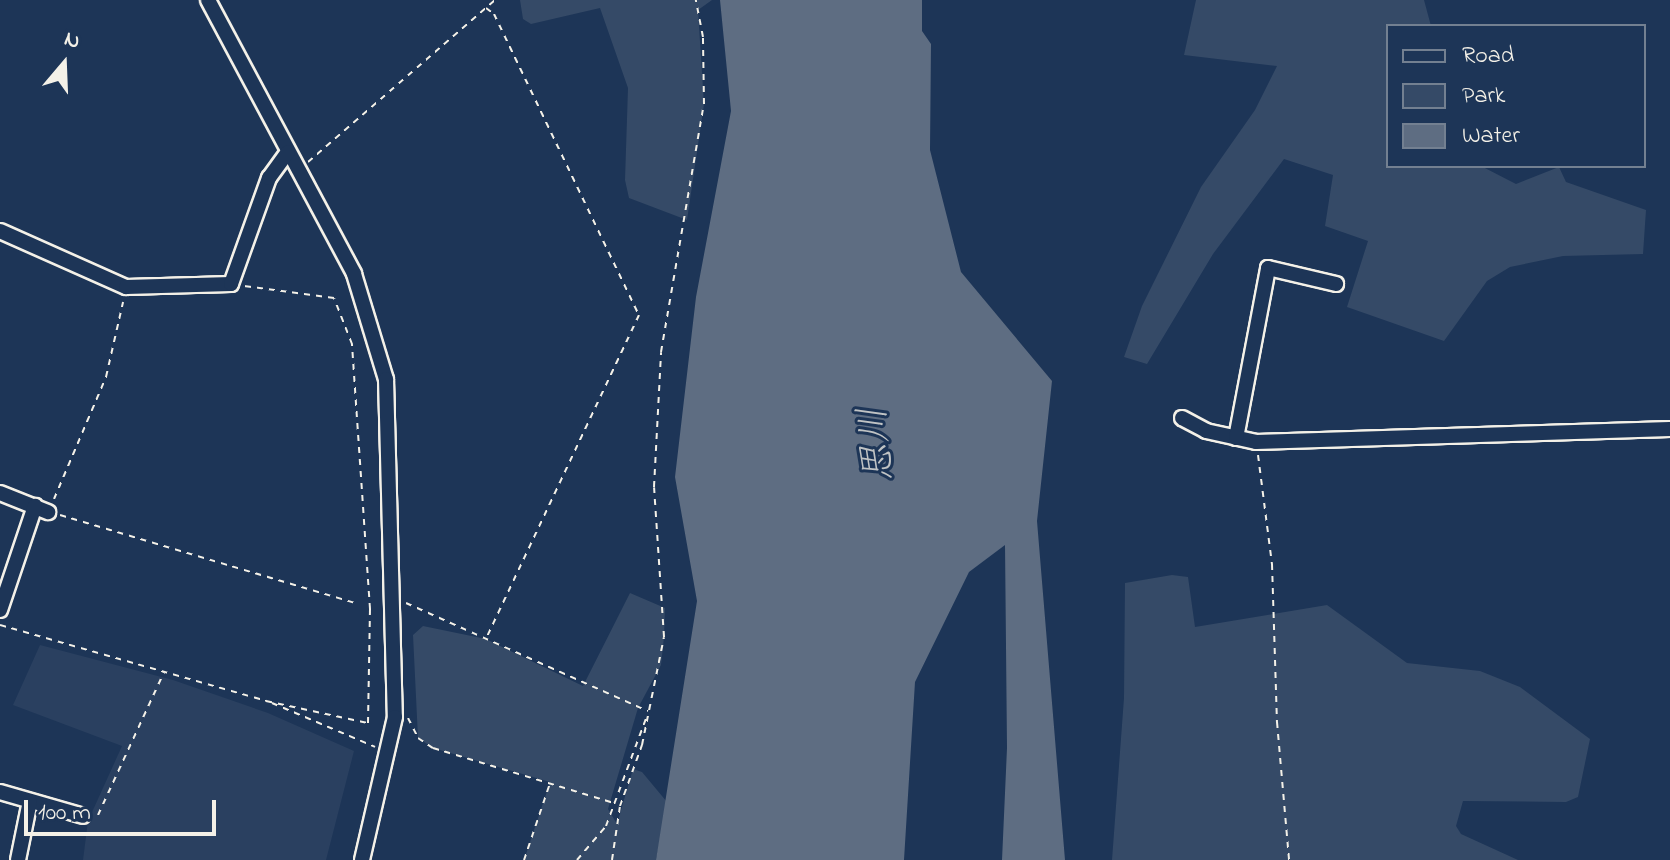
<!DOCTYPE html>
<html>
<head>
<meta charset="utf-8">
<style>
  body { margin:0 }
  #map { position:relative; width:1670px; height:860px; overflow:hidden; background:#1d3557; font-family:"Indie Flower","Klee One",sans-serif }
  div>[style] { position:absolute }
  .built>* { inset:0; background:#2a4060 }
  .green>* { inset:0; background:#354a67 }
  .water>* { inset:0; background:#5e6d82 }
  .path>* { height:2px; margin-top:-1px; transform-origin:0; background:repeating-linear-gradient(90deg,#f4f1e8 0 6px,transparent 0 12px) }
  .roads { filter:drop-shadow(2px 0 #f4f1e8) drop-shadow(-2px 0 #f4f1e8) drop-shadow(0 2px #f4f1e8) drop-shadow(0 -2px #f4f1e8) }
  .minor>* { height:14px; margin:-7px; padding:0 7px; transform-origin:7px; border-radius:7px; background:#1d3557 }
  span { translate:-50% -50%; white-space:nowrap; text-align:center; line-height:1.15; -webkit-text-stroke:6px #1d3557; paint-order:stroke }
  .water-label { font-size:38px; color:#c0c3c4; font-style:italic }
  .legend { position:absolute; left:1386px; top:24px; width:260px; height:144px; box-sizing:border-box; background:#1d3557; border:2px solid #738091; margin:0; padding:10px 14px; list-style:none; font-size:24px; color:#f4f1e8 }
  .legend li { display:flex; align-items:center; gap:16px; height:40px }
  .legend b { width:40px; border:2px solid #738091 }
  .north { position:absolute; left:24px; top:24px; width:80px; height:80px; -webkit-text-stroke:6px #1d3557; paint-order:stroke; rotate:19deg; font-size:22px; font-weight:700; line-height:32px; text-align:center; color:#f4f1e8 }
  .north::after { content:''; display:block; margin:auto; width:28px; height:36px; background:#f4f1e8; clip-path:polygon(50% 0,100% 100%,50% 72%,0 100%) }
  .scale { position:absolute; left:24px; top:800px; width:192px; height:36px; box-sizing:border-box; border:4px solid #f4f1e8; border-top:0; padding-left:10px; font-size:24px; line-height:28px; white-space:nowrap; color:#f4f1e8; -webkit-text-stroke:6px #1d3557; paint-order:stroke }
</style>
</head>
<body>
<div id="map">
  <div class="built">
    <div style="clip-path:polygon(40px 645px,173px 680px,268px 713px,354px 751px,326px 860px,83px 860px,88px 821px,122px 746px,13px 705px)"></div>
  </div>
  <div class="green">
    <div style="clip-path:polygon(520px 0,712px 0,698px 10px,704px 104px,687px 220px,629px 198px,625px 180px,628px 88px,600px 8px,531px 24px,523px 19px)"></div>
    <div style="clip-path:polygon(1196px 0,1424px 0,1431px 26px,1388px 26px,1388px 166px,1481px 166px,1516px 184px,1559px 167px,1566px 182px,1646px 210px,1643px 254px,1563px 256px,1510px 267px,1487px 281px,1444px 341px,1347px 307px,1368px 241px,1325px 226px,1333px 175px,1284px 159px,1213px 254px,1147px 364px,1124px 357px,1142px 306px,1201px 187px,1255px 110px,1277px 66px,1184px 55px)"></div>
    <div style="clip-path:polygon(1172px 575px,1188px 577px,1195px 627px,1327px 605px,1407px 663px,1480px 671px,1520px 687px,1590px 739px,1578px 797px,1566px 802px,1463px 801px,1456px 826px,1461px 834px,1518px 860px,1112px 860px,1124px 698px,1125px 583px)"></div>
    <div style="clip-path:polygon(630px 593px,665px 608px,664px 637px,661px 665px,638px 708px,608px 809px,617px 824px,633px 769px,642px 772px,667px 802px,656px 860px,524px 860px,550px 782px,433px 748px,418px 738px,413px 635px,423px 626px,486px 639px,583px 686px)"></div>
  </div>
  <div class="water">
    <div style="clip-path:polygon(720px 0,922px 0,922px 31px,931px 44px,930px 150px,961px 272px,1052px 381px,1037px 521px,1065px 860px,1002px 860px,1007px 748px,1005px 545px,969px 572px,915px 682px,904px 860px,656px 860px,697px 601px,675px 477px,696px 297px,731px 111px)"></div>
  </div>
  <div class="path">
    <div style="left:486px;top:8px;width:10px;rotate:37deg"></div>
    <div style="left:494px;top:14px;width:334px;rotate:64.3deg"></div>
    <div style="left:639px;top:315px;width:358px;rotate:115.3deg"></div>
    <div style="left:308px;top:162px;width:247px;rotate:-40.9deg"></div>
    <div style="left:1258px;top:455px;width:110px;rotate:82.7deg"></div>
    <div style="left:1272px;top:564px;width:158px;rotate:88.2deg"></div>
    <div style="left:1277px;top:722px;width:139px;rotate:85deg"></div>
    <div style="left:54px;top:499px;width:133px;rotate:-66.9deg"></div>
    <div style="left:106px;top:377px;width:77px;rotate:-77.2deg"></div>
    <div style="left:60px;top:515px;width:311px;rotate:16.6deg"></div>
    <div style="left:406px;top:603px;width:265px;rotate:24.1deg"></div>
    <div style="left:0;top:625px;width:277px;rotate:15.9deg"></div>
    <div style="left:266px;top:701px;width:104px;rotate:12.2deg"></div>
    <div style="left:368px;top:723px;width:114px;rotate:-89deg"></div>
    <div style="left:370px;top:609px;width:266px;rotate:-93.9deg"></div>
    <div style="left:352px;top:344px;width:49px;rotate:-111.4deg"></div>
    <div style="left:334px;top:298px;width:91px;rotate:-172.4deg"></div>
    <div style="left:272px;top:703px;width:112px;rotate:23.1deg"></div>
    <div style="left:408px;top:718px;width:22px;rotate:63deg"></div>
    <div style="left:418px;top:738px;width:18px;rotate:34deg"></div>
    <div style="left:433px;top:748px;width:189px;rotate:16.9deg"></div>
    <div style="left:98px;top:815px;width:157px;rotate:-65.2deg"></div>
    <div style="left:524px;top:860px;width:81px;rotate:-71.3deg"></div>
    <div style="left:577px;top:860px;width:45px;rotate:-49.5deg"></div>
    <div style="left:606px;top:826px;width:117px;rotate:-69.6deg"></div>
    <div style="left:612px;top:860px;width:55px;rotate:-81.6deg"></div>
    <div style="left:620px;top:806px;width:65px;rotate:-70.2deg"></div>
    <div style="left:642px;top:745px;width:110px;rotate:-78.5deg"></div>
    <div style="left:664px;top:637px;width:150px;rotate:-93.8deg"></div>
    <div style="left:654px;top:487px;width:135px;rotate:-87deg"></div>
    <div style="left:661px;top:352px;width:252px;rotate:-80.2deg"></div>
    <div style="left:704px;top:104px;width:67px;rotate:-90.9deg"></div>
    <div style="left:703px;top:37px;width:38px;rotate:-101deg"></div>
  </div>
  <div class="roads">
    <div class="minor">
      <div style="left:208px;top:0;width:310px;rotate:61.9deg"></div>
      <div style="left:354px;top:274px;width:110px;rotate:73.1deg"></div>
      <div style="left:386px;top:379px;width:338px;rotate:88.5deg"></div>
      <div style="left:395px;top:717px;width:147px;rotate:103deg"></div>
      <div style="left:0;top:231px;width:138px;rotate:24deg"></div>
      <div style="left:126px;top:287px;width:105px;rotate:-1.6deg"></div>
      <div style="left:231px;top:284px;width:113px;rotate:-70.3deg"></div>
      <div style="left:269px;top:178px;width:32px;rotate:-54deg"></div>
      <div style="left:1182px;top:418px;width:27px;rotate:28deg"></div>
      <div style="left:1206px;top:431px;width:51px;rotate:12.4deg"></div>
      <div style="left:1256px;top:442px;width:414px;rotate:-1.8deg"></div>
      <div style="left:1236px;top:438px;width:173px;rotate:-79.3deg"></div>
      <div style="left:1268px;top:268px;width:70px;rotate:13.2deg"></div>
      <div style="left:0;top:493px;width:52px;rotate:21.6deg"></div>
      <div style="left:0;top:610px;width:110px;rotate:-71.4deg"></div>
      <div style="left:0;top:792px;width:86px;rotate:16.1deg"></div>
      <div style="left:18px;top:860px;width:60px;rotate:-78.5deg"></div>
    </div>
  </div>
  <div class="water-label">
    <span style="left:879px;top:444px;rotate:-96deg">思川</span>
  </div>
  <ul class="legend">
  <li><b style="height:10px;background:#1d3557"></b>Road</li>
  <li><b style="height:22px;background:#354a67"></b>Park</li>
  <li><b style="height:22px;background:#5e6d82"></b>Water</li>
  </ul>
  <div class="north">N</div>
  <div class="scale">100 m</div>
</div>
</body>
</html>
